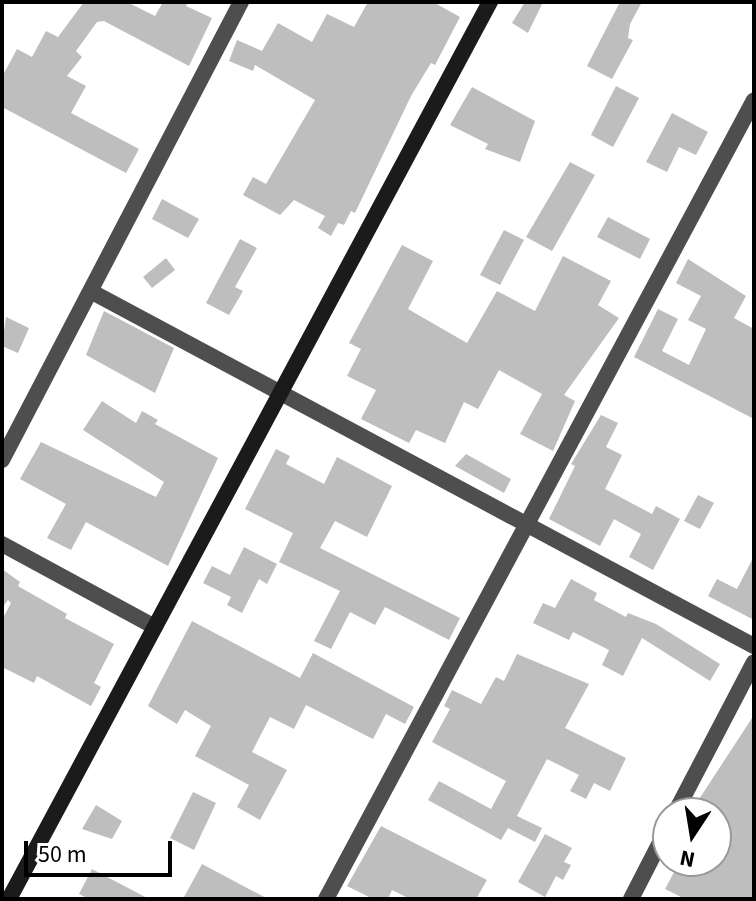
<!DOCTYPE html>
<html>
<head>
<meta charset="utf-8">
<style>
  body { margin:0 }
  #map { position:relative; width:756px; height:901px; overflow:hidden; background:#fff; font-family:"Source Sans 3",sans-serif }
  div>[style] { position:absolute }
  .building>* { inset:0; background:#bebebe }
  .street>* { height:16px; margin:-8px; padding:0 8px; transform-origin:8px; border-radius:8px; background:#4e4e4e }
  .secondary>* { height:16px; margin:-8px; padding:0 8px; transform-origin:8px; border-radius:8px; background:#1b1b1b }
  span { translate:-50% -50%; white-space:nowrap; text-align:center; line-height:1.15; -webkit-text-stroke:6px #fff; paint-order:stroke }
  .frame { position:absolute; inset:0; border:4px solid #000; pointer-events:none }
  .north { position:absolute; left:652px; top:797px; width:80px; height:80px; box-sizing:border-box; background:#fff; border:2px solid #999; border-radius:50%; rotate:192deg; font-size:22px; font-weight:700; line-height:32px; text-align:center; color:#000 }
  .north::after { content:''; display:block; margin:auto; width:28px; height:36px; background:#000; clip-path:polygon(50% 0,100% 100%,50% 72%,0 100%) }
  .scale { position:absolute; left:24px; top:841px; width:148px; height:36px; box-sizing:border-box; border:4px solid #000; border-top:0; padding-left:10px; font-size:24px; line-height:28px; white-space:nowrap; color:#000; -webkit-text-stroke:6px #fff; paint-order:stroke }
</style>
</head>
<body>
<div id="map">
  <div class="building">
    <div style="clip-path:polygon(84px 2px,127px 2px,155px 16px,163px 2px,188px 2px,186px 6px,212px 18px,189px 66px,104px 21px,97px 22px,76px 51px,82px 57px,67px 76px,86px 86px,71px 113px,139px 149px,126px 173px,2px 107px,2px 77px,17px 49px,32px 57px,46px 31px,58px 37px)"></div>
    <div style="clip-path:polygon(368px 2px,433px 2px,460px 17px,435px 65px,431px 63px,411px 96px,355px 213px,351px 211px,344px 225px,338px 223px,331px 236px,318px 228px,325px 216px,294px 200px,280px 215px,243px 195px,253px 177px,266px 184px,315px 100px,255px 65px,253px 71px,229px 61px,237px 40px,262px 51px,278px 23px,312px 42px,327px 14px,354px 27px)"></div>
    <div style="clip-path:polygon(525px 2px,543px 2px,528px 33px,512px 23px)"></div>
    <div style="clip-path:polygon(620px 2px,642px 2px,630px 24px,628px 38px,633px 40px,612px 79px,587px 66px)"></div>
    <div style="clip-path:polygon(616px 86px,639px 98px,613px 147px,591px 135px)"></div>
    <div style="clip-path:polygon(472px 87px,535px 121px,520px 162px,485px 149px,488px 144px,450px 125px)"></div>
    <div style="clip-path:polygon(672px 113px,708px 132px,696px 155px,679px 147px,667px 172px,646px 162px)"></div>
    <div style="clip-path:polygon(570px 162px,595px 175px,552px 251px,526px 237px)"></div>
    <div style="clip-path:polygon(162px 199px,199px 219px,188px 238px,152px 219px)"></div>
    <div style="clip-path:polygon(608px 217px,650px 239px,640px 259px,597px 237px)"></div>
    <div style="clip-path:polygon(504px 230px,524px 240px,500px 285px,480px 275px)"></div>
    <div style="clip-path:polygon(240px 239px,257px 248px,235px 287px,243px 291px,229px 315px,206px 303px)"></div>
    <div style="clip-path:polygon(402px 245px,433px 261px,408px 309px,467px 343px,497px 291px,535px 311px,563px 256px,611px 281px,598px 305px,619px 318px,564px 395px,575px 401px,553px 451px,520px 434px,542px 394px,499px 370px,478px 409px,464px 402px,445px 443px,416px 430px,409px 443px,361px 419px,376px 390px,347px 376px,361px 349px,349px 343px)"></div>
    <div style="clip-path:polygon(166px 258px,175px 270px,152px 288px,143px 277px)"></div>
    <div style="clip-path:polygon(688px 259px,746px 296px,734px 318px,754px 329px,754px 419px,634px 357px,658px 309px,678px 319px,662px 351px,689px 365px,706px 329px,688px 320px,701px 296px,676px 283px)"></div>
    <div style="clip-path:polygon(104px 311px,174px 348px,155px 393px,86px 355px)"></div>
    <div style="clip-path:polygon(6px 317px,29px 328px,18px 353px,2px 346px)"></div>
    <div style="clip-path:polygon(102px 401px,136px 423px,142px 411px,158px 420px,155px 424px,218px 458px,168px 566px,86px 522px,71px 550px,47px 538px,66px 504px,20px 479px,41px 442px,156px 497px,164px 482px,83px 430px)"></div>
    <div style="clip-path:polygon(601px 415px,618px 423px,606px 447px,622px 455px,605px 489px,652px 514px,656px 506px,680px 519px,653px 570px,629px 557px,641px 534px,614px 519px,600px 546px,549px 519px,575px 466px,571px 464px)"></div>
    <div style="clip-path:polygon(276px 449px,290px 456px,286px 464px,324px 484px,337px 457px,392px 486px,367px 537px,335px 521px,320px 548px,460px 618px,449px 640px,385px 607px,375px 625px,350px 612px,331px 649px,314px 641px,340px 591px,279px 562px,293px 533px,245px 509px)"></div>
    <div style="clip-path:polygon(466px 454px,511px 479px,504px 493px,455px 466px)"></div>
    <div style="clip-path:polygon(698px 495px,714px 503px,700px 529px,684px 521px)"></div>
    <div style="clip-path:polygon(244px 547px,277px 564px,267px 584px,259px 579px,242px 613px,227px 605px,231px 597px,203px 583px,212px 566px,230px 575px)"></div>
    <div style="clip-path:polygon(754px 556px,754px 620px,708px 596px,717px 579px,737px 589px)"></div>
    <div style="clip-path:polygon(2px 569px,20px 582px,18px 586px,67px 614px,65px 618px,114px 644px,94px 683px,101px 687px,91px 706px,37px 676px,34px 683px,2px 667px,2px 620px,11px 603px,8px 600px,2px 608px)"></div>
    <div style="clip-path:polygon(571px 579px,597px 593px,594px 600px,626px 617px,628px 613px,656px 624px,720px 664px,710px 681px,642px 638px,623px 676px,602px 665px,609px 650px,573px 632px,569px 640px,533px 623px,543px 603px,555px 608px)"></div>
    <div style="clip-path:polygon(192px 621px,300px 678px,313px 653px,414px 707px,405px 724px,386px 714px,373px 739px,306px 705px,294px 729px,270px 717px,252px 752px,287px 770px,260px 820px,237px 807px,249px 785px,195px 756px,211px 726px,185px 710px,177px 724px,148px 706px)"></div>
    <div style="clip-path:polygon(517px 654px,589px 684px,565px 728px,626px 758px,610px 791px,594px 783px,586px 799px,570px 791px,579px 775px,547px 759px,517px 816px,542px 828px,535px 842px,508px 828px,501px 840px,428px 800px,439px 781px,491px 809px,506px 781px,432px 742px,450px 709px,444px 706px,452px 690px,481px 704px,496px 677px,504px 681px)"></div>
    <div style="clip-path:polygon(754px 715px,754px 899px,685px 899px,665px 889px,680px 861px,716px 861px,724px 833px,716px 829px,716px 813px,690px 813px)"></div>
    <div style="clip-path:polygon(193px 792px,216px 803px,194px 850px,170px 838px)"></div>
    <div style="clip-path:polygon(96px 805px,122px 821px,112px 839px,82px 829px)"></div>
    <div style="clip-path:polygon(381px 826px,487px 880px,476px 899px,410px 899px,392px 890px,388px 899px,373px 899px,347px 886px)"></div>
    <div style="clip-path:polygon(545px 834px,572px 848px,564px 862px,571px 865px,563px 880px,556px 876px,545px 897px,518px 882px)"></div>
    <div style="clip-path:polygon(202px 864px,268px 899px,183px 899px)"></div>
    <div style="clip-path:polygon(92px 869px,149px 899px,89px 899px,79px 894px)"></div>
  </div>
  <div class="street">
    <div style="left:92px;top:292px;width:751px;rotate:28.14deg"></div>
    <div style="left:2px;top:460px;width:517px;rotate:-62.44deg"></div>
    <div style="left:2px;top:544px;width:174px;rotate:28.5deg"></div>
    <div style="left:675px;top:813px;width:170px;rotate:-62.4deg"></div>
    <div style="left:326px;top:899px;width:906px;rotate:-61.82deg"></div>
    <div style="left:631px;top:899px;width:81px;rotate:-62.8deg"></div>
  </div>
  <div class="secondary">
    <div style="left:9px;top:899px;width:1018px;rotate:-61.8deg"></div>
  </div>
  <div class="frame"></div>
  <div class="north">N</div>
  <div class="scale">50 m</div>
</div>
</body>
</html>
